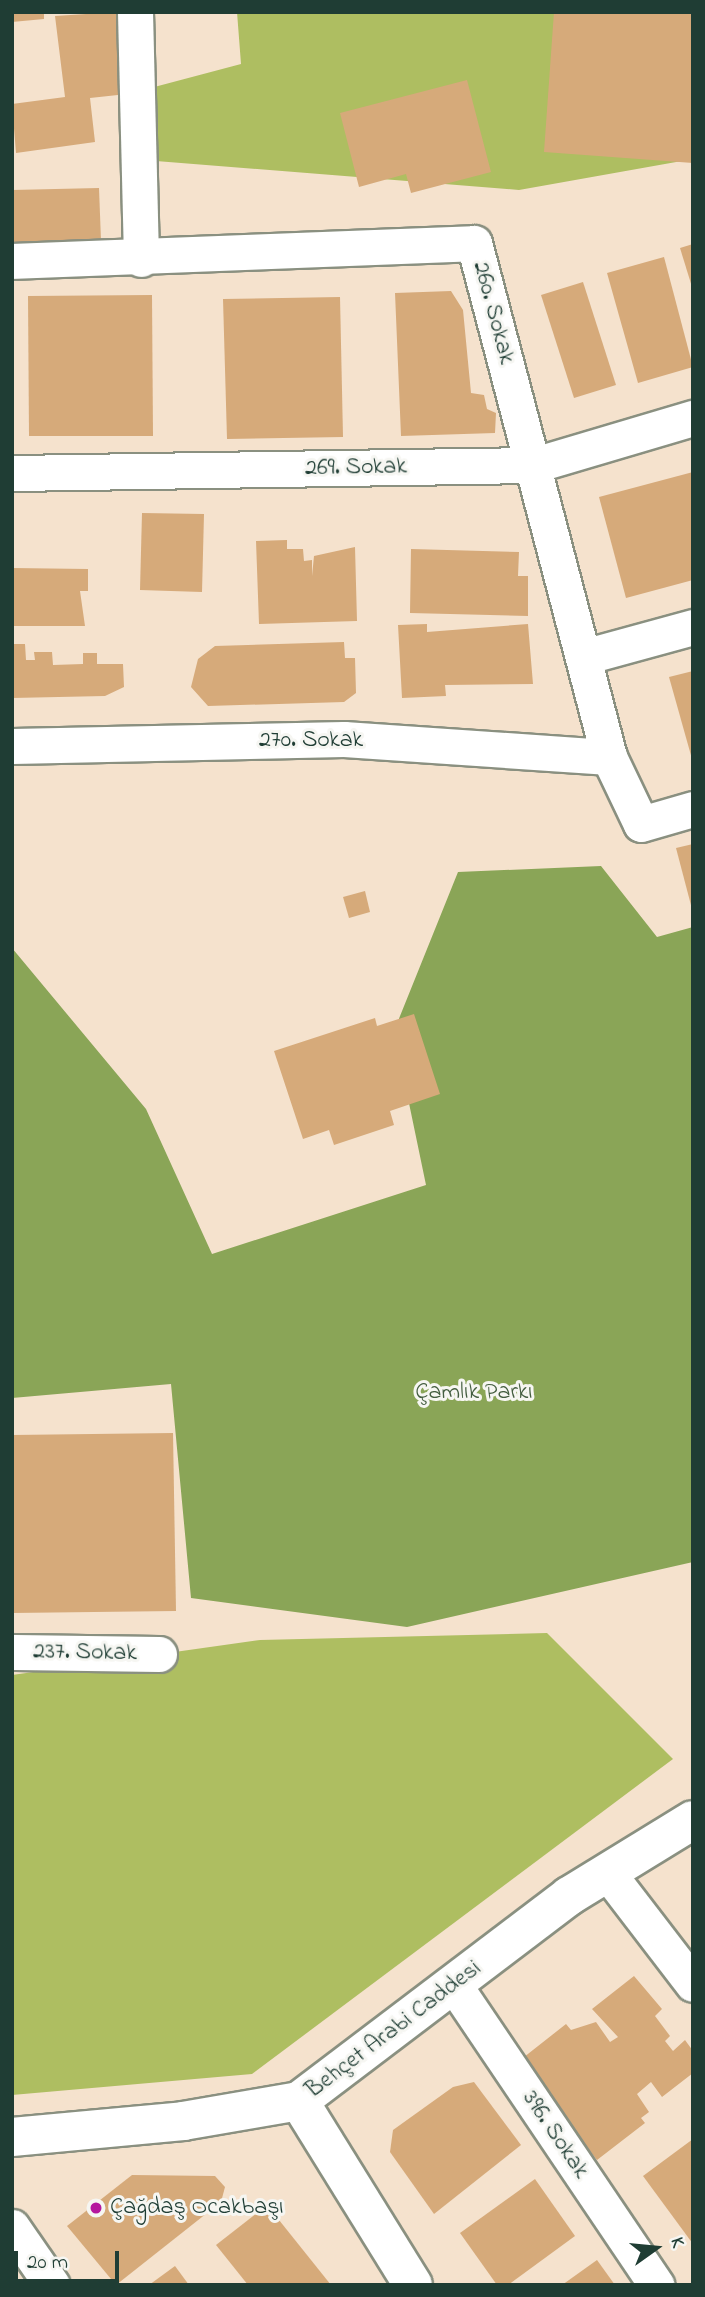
<!DOCTYPE html>
<html>
<head>
<meta charset="utf-8">
<style>
  body { margin:0 }
  #map { position:relative; width:705px; height:2297px; overflow:hidden; background:#f5e2cd; font-family:"Indie Flower",sans-serif }
  div>[style] { position:absolute }
  .green>* { inset:0; background:#aebe61 }
  .forest>* { inset:0; background:#8aa557 }
  .building>* { inset:0; background:#d6aa7a }
  .roads { filter:drop-shadow(2px 0 #8a9080) drop-shadow(-2px 0 #8a9080) drop-shadow(0 2px #8a9080) drop-shadow(0 -2px #8a9080) }
  .street>* { height:35px; margin:-17.5px; padding:0 17.5px; transform-origin:17.5px; border-radius:17.5px; background:#fff }
  .secondary>* { height:38px; margin:-19px; padding:0 19px; transform-origin:19px; border-radius:19px; background:#fff }
  .dots>* { width:19px; height:19px; translate:-50% -50%; box-sizing:border-box; border:4px solid #f6f6f2; border-radius:50% }
  span { translate:-50% -50%; white-space:nowrap; text-align:center; line-height:1.15; -webkit-text-stroke:6px #f6f6f2; paint-order:stroke }
  .street-label { font-size:24px; color:#1f3d34 }
  .park-label { font-size:24px; color:#435d3f }
  .poi-label { font-size:24px; color:#1f3d34 }
  .left { translate:0 -50%; text-align:left }
  .frame { position:absolute; inset:0; border:14px solid #1f3d34; pointer-events:none }
  .north { position:absolute; left:621px; top:2213px; width:70px; height:70px; -webkit-text-stroke:5px #f6f6f2; paint-order:stroke; rotate:75deg; font-size:19px; font-weight:700; line-height:28px; text-align:center; color:#1f3d34 }
  .north::after { content:''; display:block; margin:auto; width:24px; height:32px; background:#1f3d34; clip-path:polygon(50% 0,100% 100%,50% 72%,0 100%) }
  .scale { position:absolute; left:14px; top:2251px; width:105px; height:32px; box-sizing:border-box; border:4px solid #1f3d34; border-top:0; padding-left:9px; font-size:21px; line-height:24px; white-space:nowrap; color:#1f3d34; -webkit-text-stroke:5px #f6f6f2; paint-order:stroke }
</style>
</head>
<body>
<div id="map">
  <div class="green">
    <div style="clip-path:polygon(237px 12px,693px 12px,693px 159px,519px 190px,156px 161px,143px 90px,241px 64px)"></div>
    <div style="clip-path:polygon(547px 1633px,673px 1759px,252px 2074px,12px 2095px,12px 1675px,260px 1640px)"></div>
  </div>
  <div class="forest">
    <div style="clip-path:polygon(601px 866px,657px 937px,693px 927px,693px 1562px,407px 1627px,191px 1598px,171px 1384px,12px 1398px,12px 948px,146px 1109px,212px 1254px,426px 1185px,394px 1031px,458px 872px)"></div>
  </div>
  <div class="building">
    <div style="clip-path:polygon(12px 12px,44px 12px,44px 19px,12px 22px)"></div>
    <div style="clip-path:polygon(117px 12px,127px 94px,90px 98px,95px 142px,16px 153px,12px 104px,65px 97px,55px 16px)"></div>
    <div style="clip-path:polygon(554px 12px,693px 12px,693px 163px,544px 152px)"></div>
    <div style="clip-path:polygon(467px 80px,491px 172px,411px 193px,406px 174px,359px 187px,340px 113px)"></div>
    <div style="clip-path:polygon(99px 188px,101px 241px,12px 244px,12px 190px)"></div>
    <div style="clip-path:polygon(693px 244px,693px 286px,692px 287px,680px 248px)"></div>
    <div style="clip-path:polygon(664px 257px,693px 367px,638px 383px,607px 273px)"></div>
    <div style="clip-path:polygon(583px 282px,616px 385px,574px 398px,541px 295px)"></div>
    <div style="clip-path:polygon(451px 291px,463px 310px,471px 393px,484px 395px,487px 409px,496px 413px,495px 433px,401px 436px,395px 293px)"></div>
    <div style="clip-path:polygon(152px 295px,153px 436px,29px 436px,28px 296px)"></div>
    <div style="clip-path:polygon(340px 297px,343px 437px,227px 439px,223px 299px)"></div>
    <div style="clip-path:polygon(693px 472px,693px 580px,626px 598px,599px 497px)"></div>
    <div style="clip-path:polygon(142px 513px,204px 514px,202px 592px,140px 590px)"></div>
    <div style="clip-path:polygon(287px 540px,287px 549px,303px 549px,304px 561px,312px 560px,312px 576px,314px 556px,355px 547px,357px 621px,259px 624px,256px 541px)"></div>
    <div style="clip-path:polygon(411px 549px,519px 552px,518px 576px,528px 576px,528px 616px,410px 613px)"></div>
    <div style="clip-path:polygon(12px 568px,88px 569px,88px 591px,80px 591px,85px 626px,12px 626px)"></div>
    <div style="clip-path:polygon(427px 624px,427px 632px,528px 624px,533px 684px,445px 685px,446px 696px,402px 698px,398px 625px)"></div>
    <div style="clip-path:polygon(344px 642px,345px 658px,355px 658px,356px 693px,344px 702px,208px 706px,191px 687px,198px 659px,215px 646px)"></div>
    <div style="clip-path:polygon(12px 644px,25px 644px,26px 660px,35px 660px,34px 652px,52px 652px,53px 665px,83px 664px,83px 653px,97px 653px,97px 664px,123px 664px,124px 687px,105px 696px,12px 698px)"></div>
    <div style="clip-path:polygon(693px 671px,693px 759px,692px 759px,669px 677px)"></div>
    <div style="clip-path:polygon(693px 844px,693px 909px,692px 909px,676px 848px)"></div>
    <div style="clip-path:polygon(365px 891px,370px 912px,349px 918px,343px 897px)"></div>
    <div style="clip-path:polygon(414px 1014px,440px 1094px,390px 1111px,394px 1125px,334px 1145px,329px 1130px,303px 1139px,274px 1051px,375px 1018px,377px 1026px)"></div>
    <div style="clip-path:polygon(173px 1433px,176px 1611px,12px 1613px,12px 1435px)"></div>
    <div style="clip-path:polygon(634px 1976px,662px 2009px,655px 2016px,670px 2036px,665px 2041px,673px 2051px,685px 2040px,693px 2051px,693px 2073px,662px 2097px,651px 2082px,637px 2094px,649px 2112px,641px 2118px,645px 2123px,597px 2160px,519px 2061px,566px 2024px,571px 2030px,596px 2022px,610px 2042px,618px 2037px,592px 2009px)"></div>
    <div style="clip-path:polygon(474px 2082px,521px 2145px,434px 2214px,390px 2152px,393px 2130px,453px 2087px)"></div>
    <div style="clip-path:polygon(693px 2139px,693px 2244px,643px 2176px)"></div>
    <div style="clip-path:polygon(132px 2175px,215px 2176px,225px 2187px,221px 2202px,116px 2285px,67px 2226px)"></div>
    <div style="clip-path:polygon(535px 2179px,575px 2236px,508px 2285px,497px 2285px,460px 2233px)"></div>
    <div style="clip-path:polygon(267px 2205px,331px 2285px,248px 2285px,216px 2245px)"></div>
    <div style="clip-path:polygon(597px 2260px,615px 2285px,562px 2285px)"></div>
    <div style="clip-path:polygon(175px 2266px,189px 2285px,149px 2285px)"></div>
  </div>
  <div class="roads">
    <div class="street">
      <div style="left:135px;top:12px;width:247px;rotate:88.6deg"></div>
      <div style="left:12px;top:261px;width:462px;rotate:-2.2deg"></div>
      <div style="left:474px;top:243px;width:531px;rotate:75.28deg"></div>
      <div style="left:609px;top:757px;width:74px;rotate:64.5deg"></div>
      <div style="left:641px;top:824px;width:54px;rotate:-16.1deg"></div>
      <div style="left:12px;top:473px;width:522px;rotate:-0.88deg"></div>
      <div style="left:534px;top:465px;width:166px;rotate:-16.5deg"></div>
      <div style="left:587px;top:656px;width:110px;rotate:-15.3deg"></div>
      <div style="left:12px;top:746px;width:332px;rotate:-1.2deg"></div>
      <div style="left:344px;top:739px;width:266px;rotate:3.9deg"></div>
      <div style="left:12px;top:1652px;width:147px;rotate:0.8deg"></div>
      <div style="left:607px;top:1872px;width:141px;rotate:52.5deg"></div>
      <div style="left:454px;top:1985px;width:362px;rotate:56deg"></div>
      <div style="left:12px;top:2227px;width:70px;rotate:55.4deg"></div>
    </div>
    <div class="secondary">
      <div style="left:299px;top:2101px;width:216px;rotate:58.2deg"></div>
      <div style="left:12px;top:2137px;width:172px;rotate:-5.3deg"></div>
      <div style="left:183px;top:2121px;width:118px;rotate:-9.8deg"></div>
      <div style="left:299px;top:2101px;width:339px;rotate:-37.2deg"></div>
      <div style="left:569px;top:1896px;width:145px;rotate:-31.5deg"></div>
    </div>
  </div>
  <div class="dots">
    <div style="left:96px;top:2208px;background:#b5179e"></div>
  </div>
  <div class="street-label">
    <span style="left:493px;top:313px;rotate:75deg">260. Sokak</span>
    <span style="left:356px;top:468px;rotate:-1deg">269. Sokak</span>
    <span style="left:311px;top:741px">270. Sokak</span>
    <span style="left:85px;top:1653px;rotate:1deg">237. Sokak</span>
    <span style="left:394px;top:2030px;rotate:-37deg">Behçet Arabi Caddesi</span>
    <span style="left:555px;top:2135px;rotate:56deg">396. Sokak</span>
  </div>
  <div class="park-label">
    <span style="left:474px;top:1393px">Çamlık Parkı</span>
  </div>
  <div class="poi-label">
    <span class="left" style="left:110px;top:2208px">Çağdaş Ocakbaşı</span>
  </div>
  <div class="frame"></div>
  <div class="north">K</div>
  <div class="scale">20 m</div>
</div>
</body>
</html>
